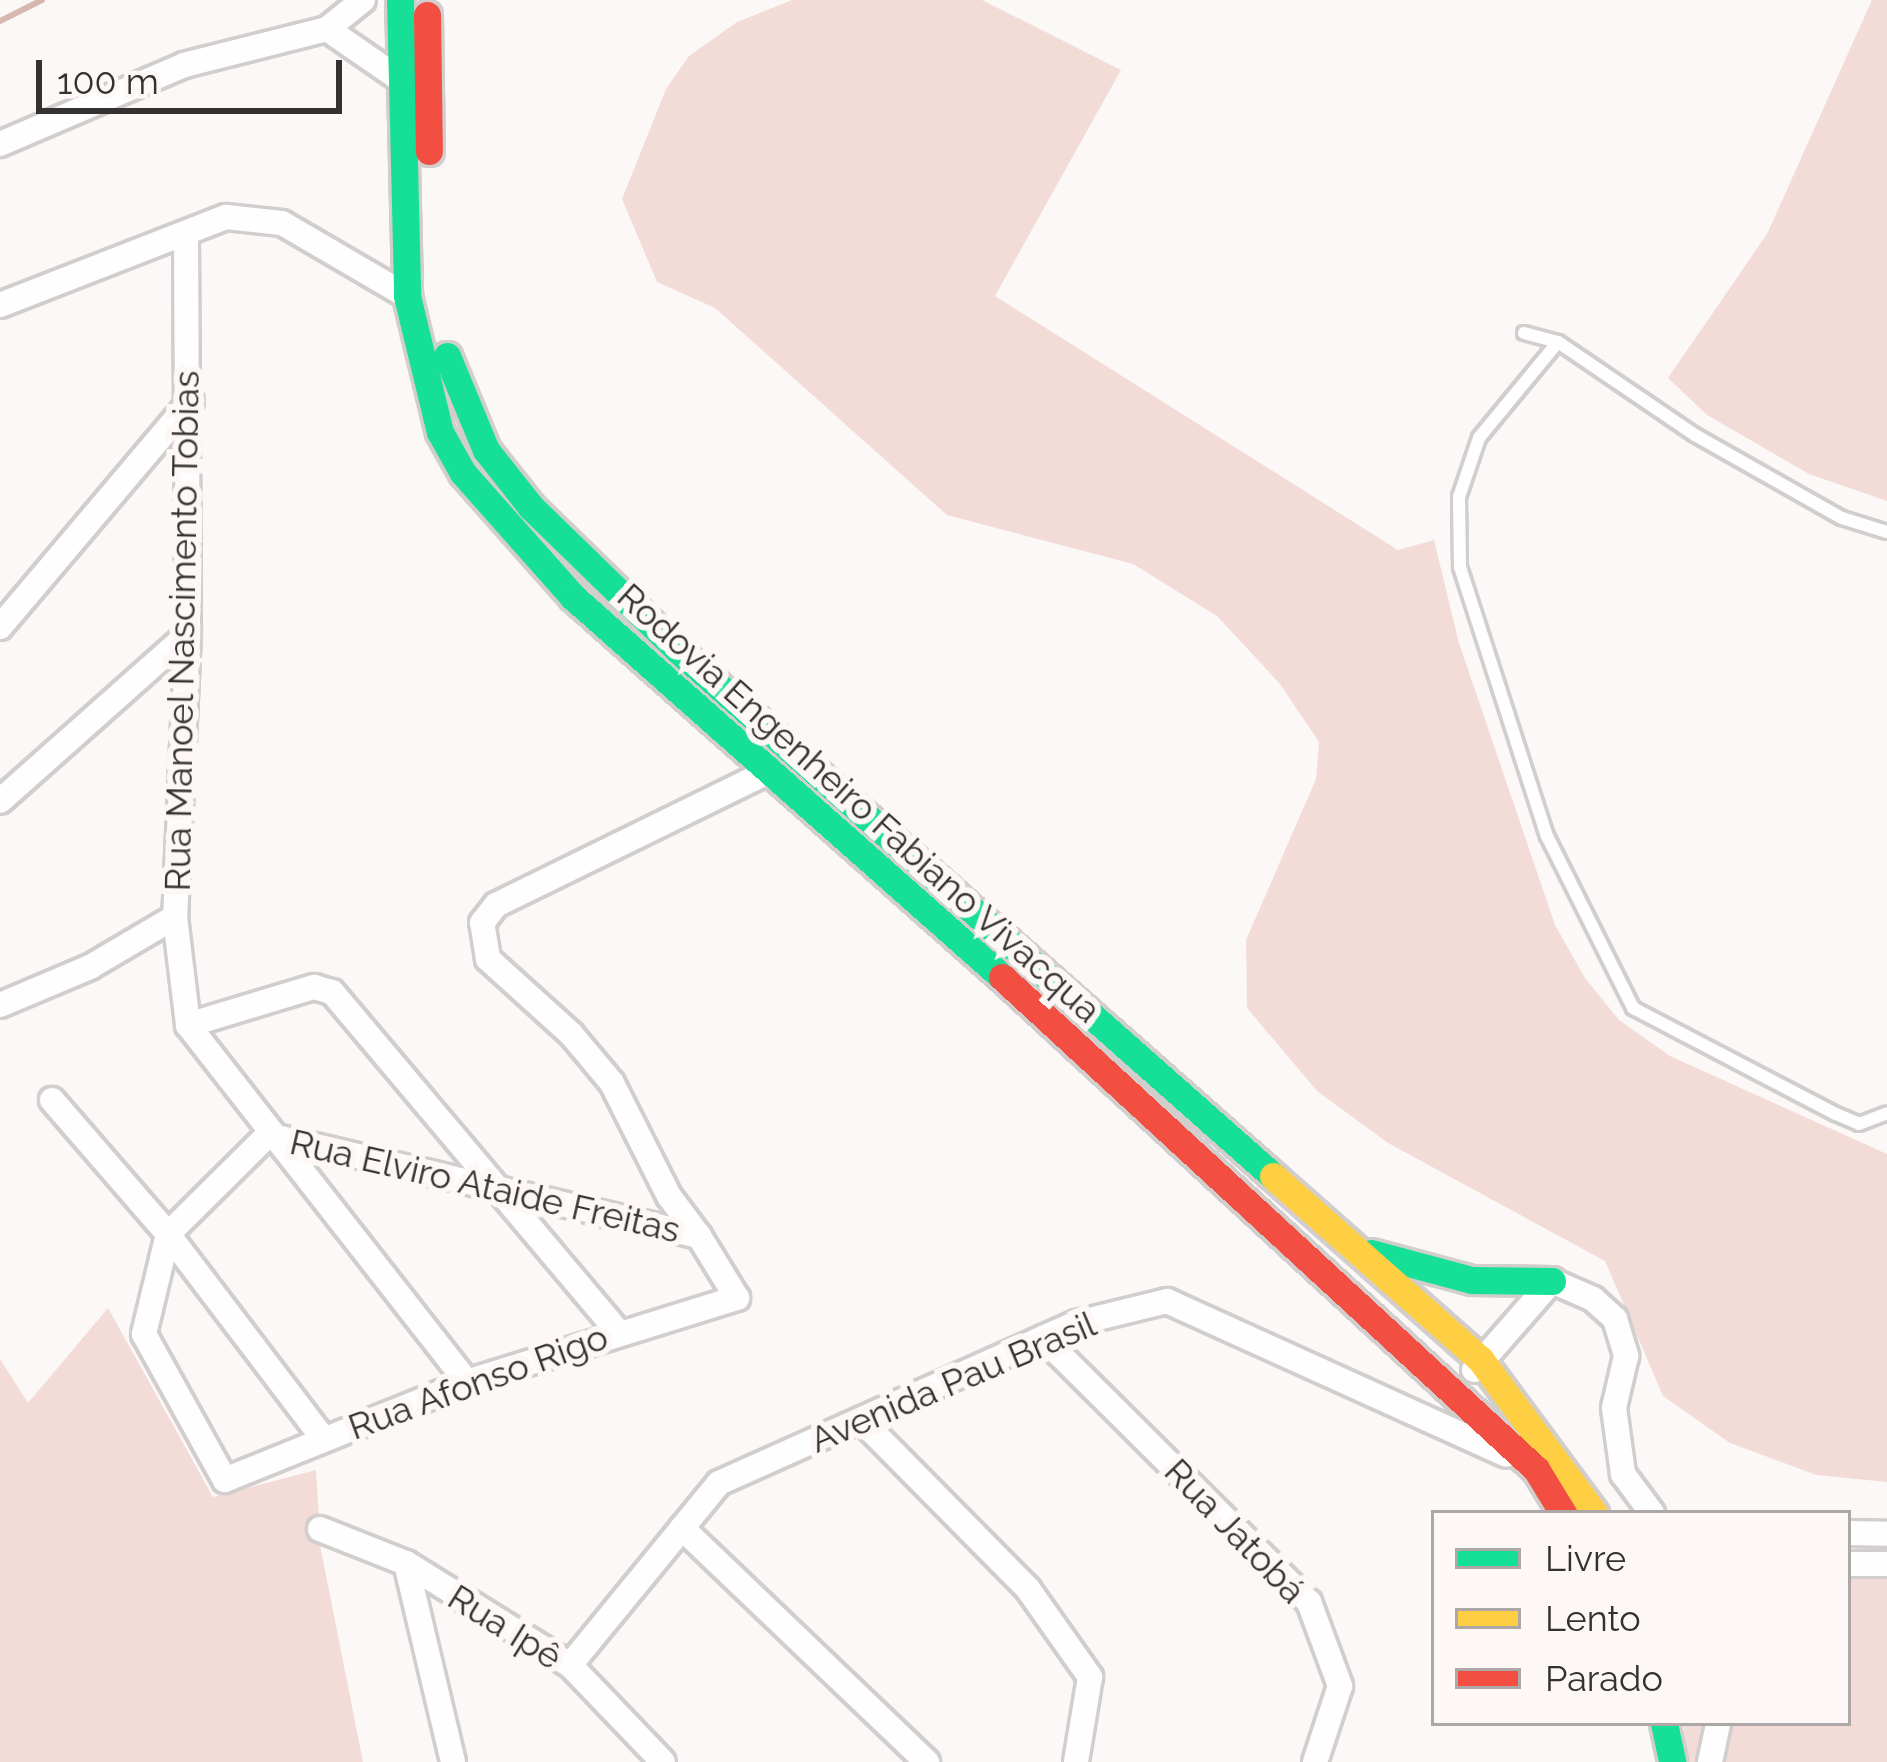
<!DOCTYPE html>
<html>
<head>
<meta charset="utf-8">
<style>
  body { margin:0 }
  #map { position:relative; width:1887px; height:1762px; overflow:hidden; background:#fcf8f7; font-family:Raleway,sans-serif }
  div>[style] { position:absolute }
  .green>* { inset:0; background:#f3dcd7 }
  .stream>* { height:6px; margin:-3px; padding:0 3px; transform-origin:3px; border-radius:3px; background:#d6b8b1 }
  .roads { filter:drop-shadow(3px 0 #d1cecd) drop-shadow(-3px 0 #d1cecd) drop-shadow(0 3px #d1cecd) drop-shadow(0 -3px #d1cecd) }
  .lane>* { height:12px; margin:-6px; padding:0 6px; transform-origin:6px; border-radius:6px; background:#fffefe }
  .street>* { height:24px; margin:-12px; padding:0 12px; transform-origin:12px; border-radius:12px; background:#fffefe }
  .fast>* { height:27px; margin:-13.5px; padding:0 13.5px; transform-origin:13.5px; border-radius:13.5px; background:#16e098 }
  .slow>* { height:27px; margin:-13.5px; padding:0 13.5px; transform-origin:13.5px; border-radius:13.5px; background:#ffcf43 }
  .jam>* { height:27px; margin:-13.5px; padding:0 13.5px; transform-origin:13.5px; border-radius:13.5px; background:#f24e42 }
  span { translate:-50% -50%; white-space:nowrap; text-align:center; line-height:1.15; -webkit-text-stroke:12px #fdf7f6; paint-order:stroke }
  .street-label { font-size:36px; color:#343231 }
  .legend { position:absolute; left:1431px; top:1510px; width:420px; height:216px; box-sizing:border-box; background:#fdf7f6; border:3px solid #ada8a7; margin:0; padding:15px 21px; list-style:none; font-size:36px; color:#343231 }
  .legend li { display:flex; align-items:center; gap:24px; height:60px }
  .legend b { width:60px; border:3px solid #ada8a7 }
  .scale { position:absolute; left:36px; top:60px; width:306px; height:54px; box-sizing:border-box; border:6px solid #343231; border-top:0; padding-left:15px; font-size:36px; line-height:42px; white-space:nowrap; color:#343231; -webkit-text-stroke:9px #fdf7f6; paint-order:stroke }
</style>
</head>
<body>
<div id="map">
  <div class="green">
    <div style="clip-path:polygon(792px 0,982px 0,1121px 70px,995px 296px,1398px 550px,1434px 540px,1459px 643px,1555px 925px,1585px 978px,1619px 1020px,1670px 1056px,1887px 1154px,1887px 1482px,1816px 1475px,1730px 1443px,1663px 1396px,1605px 1261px,1388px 1143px,1317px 1091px,1247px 1008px,1246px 940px,1316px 779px,1319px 742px,1280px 684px,1217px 616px,1133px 564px,947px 515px,715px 308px,657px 282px,622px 199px,666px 89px,689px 56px,737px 22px)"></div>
    <div style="clip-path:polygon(1872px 0,1887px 0,1887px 501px,1809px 474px,1707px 415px,1668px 378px,1767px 234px)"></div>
    <div style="clip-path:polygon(108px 1308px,213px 1497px,316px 1470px,321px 1550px,363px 1762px,0 1762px,0 1359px,28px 1403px)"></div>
    <div style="clip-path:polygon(1887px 1573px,1887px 1762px,1688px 1762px,1683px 1723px,1848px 1723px,1848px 1574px)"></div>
  </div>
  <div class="stream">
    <div style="left:0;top:21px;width:47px;rotate:-26.6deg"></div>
  </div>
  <div class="roads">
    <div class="lane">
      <div style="left:1524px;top:333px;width:35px;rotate:15deg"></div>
      <div style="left:1558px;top:342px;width:166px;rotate:34.2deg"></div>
      <div style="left:1695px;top:435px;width:169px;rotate:29.5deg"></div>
      <div style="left:1842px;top:518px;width:47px;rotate:17.3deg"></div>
      <div style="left:1558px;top:342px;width:124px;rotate:129.5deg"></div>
      <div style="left:1479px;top:438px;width:62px;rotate:108.7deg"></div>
      <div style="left:1459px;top:497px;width:70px;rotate:89.2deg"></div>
      <div style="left:1460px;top:567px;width:283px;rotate:72.1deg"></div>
      <div style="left:1547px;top:836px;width:192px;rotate:63.4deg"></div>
      <div style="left:1633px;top:1008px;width:229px;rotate:27.6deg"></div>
      <div style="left:1836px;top:1114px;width:25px;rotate:23deg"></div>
      <div style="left:1859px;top:1124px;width:30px;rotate:-21deg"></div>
    </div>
    <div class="street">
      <div style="left:327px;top:29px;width:86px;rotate:34.6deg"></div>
      <div style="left:0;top:144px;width:200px;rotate:-23.2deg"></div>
      <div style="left:184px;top:65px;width:147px;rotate:-14.1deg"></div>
      <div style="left:327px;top:29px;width:46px;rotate:-38.9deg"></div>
      <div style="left:186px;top:236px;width:398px;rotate:89.7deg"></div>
      <div style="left:188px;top:634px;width:283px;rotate:92.6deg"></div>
      <div style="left:175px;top:917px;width:109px;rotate:83.1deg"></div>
      <div style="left:188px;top:1025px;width:453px;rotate:52deg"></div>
      <div style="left:0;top:305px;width:243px;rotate:-21.3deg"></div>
      <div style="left:226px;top:217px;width:56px;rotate:6.1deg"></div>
      <div style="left:282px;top:223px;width:145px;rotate:30.3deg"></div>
      <div style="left:0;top:627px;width:296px;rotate:-49.8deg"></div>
      <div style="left:0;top:801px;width:251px;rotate:-41.6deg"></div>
      <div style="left:0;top:1005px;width:98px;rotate:-22.9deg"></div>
      <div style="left:90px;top:967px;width:99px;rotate:-30.5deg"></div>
      <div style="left:188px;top:1025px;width:132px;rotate:-16.8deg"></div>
      <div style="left:314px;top:987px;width:19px;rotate:16deg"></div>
      <div style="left:332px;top:992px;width:443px;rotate:49.9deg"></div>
      <div style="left:52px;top:1100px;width:177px;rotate:49.1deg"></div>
      <div style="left:168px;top:1234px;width:256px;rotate:52.8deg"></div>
      <div style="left:699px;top:1236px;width:443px;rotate:-166.8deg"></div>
      <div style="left:268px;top:1135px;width:141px;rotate:135.3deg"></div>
      <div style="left:168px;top:1234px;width:103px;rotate:103.5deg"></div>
      <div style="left:144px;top:1334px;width:167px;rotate:61deg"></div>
      <div style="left:225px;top:1480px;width:261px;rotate:-22deg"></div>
      <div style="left:467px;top:1382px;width:283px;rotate:-17.3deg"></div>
      <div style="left:737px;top:1298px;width:73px;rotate:-121.5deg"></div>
      <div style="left:699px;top:1236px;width:50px;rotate:-126.9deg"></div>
      <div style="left:669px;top:1196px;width:127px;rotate:-116.8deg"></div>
      <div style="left:612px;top:1083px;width:64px;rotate:-129.9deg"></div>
      <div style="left:571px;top:1034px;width:112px;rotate:-137.9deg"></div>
      <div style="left:488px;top:959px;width:36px;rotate:-99deg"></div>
      <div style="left:482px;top:923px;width:23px;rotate:-52deg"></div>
      <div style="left:496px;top:905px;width:302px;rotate:-26.1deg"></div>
      <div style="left:1043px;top:1338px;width:375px;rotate:44.8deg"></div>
      <div style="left:1309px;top:1602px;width:90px;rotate:69.7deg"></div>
      <div style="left:1340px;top:1686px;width:80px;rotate:108.2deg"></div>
      <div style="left:1474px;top:1370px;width:118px;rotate:-48.8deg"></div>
      <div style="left:1552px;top:1281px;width:45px;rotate:23.7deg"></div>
      <div style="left:1593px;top:1299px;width:30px;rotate:42deg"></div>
      <div style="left:1615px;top:1319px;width:39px;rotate:73deg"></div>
      <div style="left:1626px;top:1356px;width:53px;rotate:103deg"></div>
      <div style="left:1614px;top:1408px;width:67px;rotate:82.2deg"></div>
      <div style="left:1623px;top:1474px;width:49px;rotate:53.4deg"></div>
      <div style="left:861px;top:1420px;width:238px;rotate:45.3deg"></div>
      <div style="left:1028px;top:1589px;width:108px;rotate:54.8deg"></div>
      <div style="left:1090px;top:1677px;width:86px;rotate:99.4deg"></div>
      <div style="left:682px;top:1528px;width:339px;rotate:43.7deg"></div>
      <div style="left:320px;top:1529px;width:92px;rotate:21.6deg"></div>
      <div style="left:406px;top:1563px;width:193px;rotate:31.9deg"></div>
      <div style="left:570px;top:1665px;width:134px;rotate:46.2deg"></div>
      <div style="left:1848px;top:1533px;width:39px;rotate:1deg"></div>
      <div style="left:406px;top:1563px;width:204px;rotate:76.7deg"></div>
      <div style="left:1848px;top:1564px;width:39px"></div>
      <div style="left:570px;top:1665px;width:235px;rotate:-50.7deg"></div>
      <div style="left:719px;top:1483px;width:392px;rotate:-24.1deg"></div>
      <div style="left:1077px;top:1323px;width:93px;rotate:-13.7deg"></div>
      <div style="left:1167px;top:1301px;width:372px;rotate:24.4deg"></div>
      <div style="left:1710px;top:1762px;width:40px;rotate:-78deg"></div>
    </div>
    <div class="fast">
      <div style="left:400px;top:0;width:296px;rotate:88.6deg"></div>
      <div style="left:407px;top:296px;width:140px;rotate:76.4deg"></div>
      <div style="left:440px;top:432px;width:47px;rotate:60.7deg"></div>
      <div style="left:463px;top:473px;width:166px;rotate:48.4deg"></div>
      <div style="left:573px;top:597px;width:573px;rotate:41.53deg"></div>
      <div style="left:447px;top:356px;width:102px;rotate:67.5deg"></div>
      <div style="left:486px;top:450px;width:73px;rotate:51.7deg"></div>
      <div style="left:531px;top:507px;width:206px;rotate:44.2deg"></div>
      <div style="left:679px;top:651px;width:793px;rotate:41.47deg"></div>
      <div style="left:1371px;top:1253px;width:105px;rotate:15deg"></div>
      <div style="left:1472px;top:1280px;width:80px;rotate:0.7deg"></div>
      <div style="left:1664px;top:1723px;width:40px;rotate:78deg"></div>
    </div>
    <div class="slow">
      <div style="left:1273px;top:1176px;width:276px;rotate:41.5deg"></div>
      <div style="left:1480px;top:1359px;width:192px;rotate:53.5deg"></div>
    </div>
    <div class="jam">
      <div style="left:427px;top:15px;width:136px;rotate:89.2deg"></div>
      <div style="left:1002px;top:977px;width:726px;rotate:42.66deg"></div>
      <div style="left:1536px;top:1469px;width:52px;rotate:58.5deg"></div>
    </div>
  </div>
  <div class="street-label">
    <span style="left:182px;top:631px;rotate:-89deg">Rua Manoel Nascimento Tobias</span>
    <span style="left:859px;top:803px;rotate:42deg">Rodovia Engenheiro Fabiano Vivacqua</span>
    <span style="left:485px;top:1186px;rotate:13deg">Rua Elviro Ataide Freitas</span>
    <span style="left:478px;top:1382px;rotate:-20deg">Rua Afonso Rigo</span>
    <span style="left:953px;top:1382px;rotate:-23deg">Avenida Pau Brasil</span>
    <span style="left:1235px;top:1531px;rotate:46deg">Rua Jatobá</span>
    <span style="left:505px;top:1627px;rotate:32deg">Rua Ipê</span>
  </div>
  <ul class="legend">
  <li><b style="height:15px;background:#16e098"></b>Livre</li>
  <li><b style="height:15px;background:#ffcf43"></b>Lento</li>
  <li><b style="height:15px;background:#f24e42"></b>Parado</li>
  </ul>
  <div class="scale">100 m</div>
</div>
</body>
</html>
